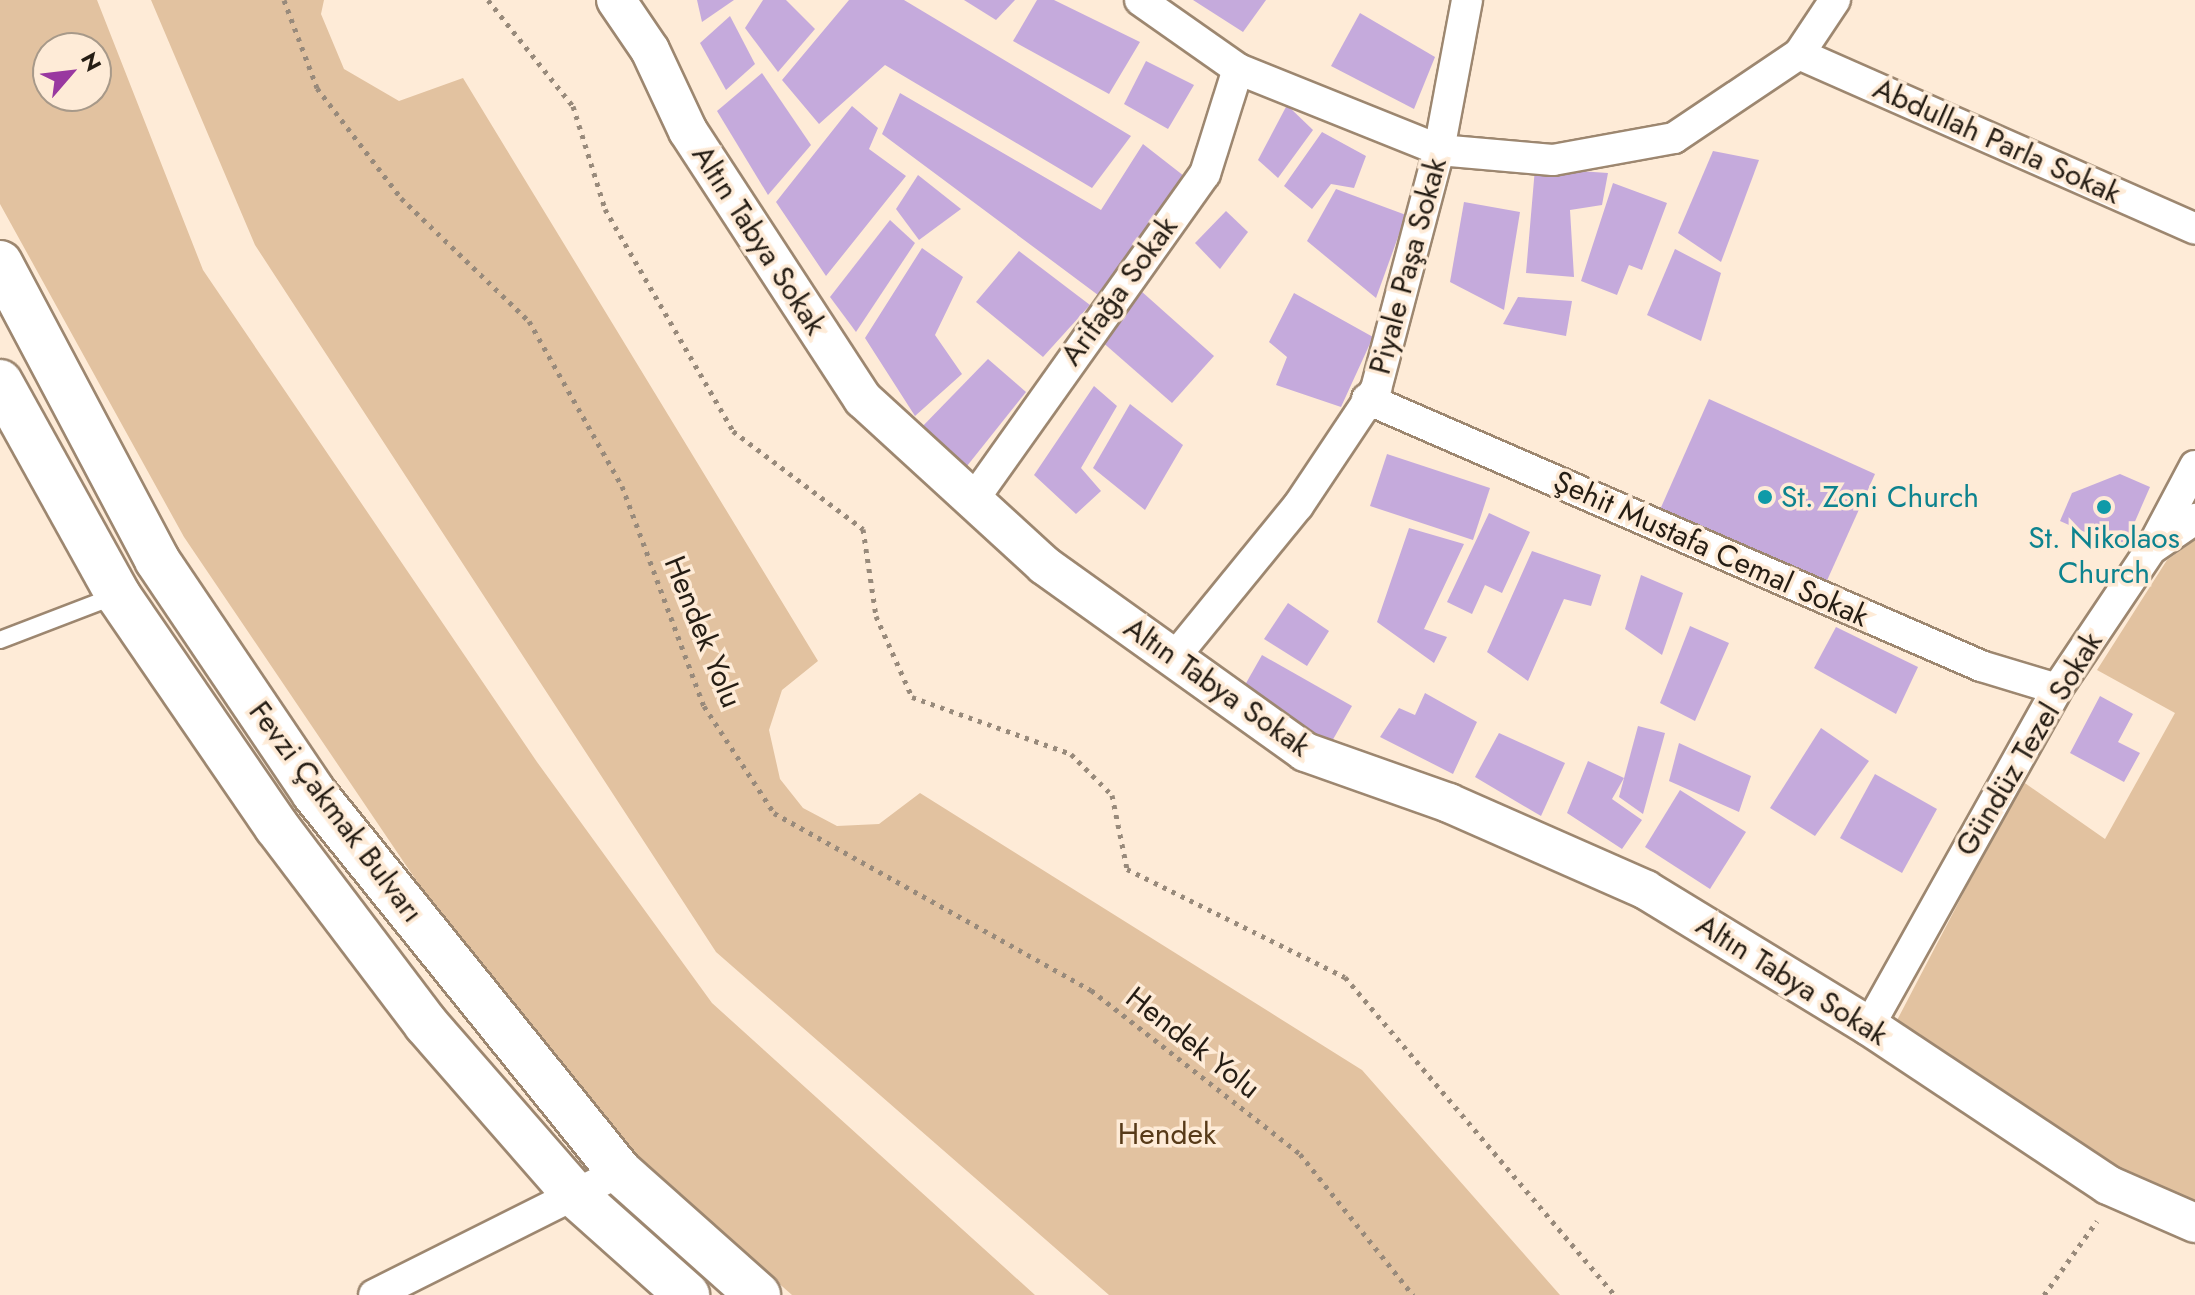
<!DOCTYPE html>
<html>
<head>
<meta charset="utf-8">
<style>
  body { margin:0 }
  #map { position:relative; width:2195px; height:1295px; overflow:hidden; background:#feebd7; font-family:Jost,sans-serif }
  div>[style] { position:absolute }
  .green>* { inset:0; background:#e2c2a0 }
  .building>* { inset:0; background:#c5aadc }
  .path>* { height:5px; margin-top:-2.5px; transform-origin:0; background:repeating-linear-gradient(90deg,#988a7b 0 4px,transparent 0 10px) }
  .roads { filter:drop-shadow(2px 0 #9d8770) drop-shadow(-2px 0 #9d8770) drop-shadow(0 2px #9d8770) drop-shadow(0 -2px #9d8770) }
  .service>* { height:16px; margin:-8px; padding:0 8px; transform-origin:8px; border-radius:8px; background:#fff }
  .minor>* { height:30px; margin:-15px; padding:0 15px; transform-origin:15px; border-radius:15px; background:#fff }
  .tertiary>* { height:38px; margin:-19px; padding:0 19px; transform-origin:19px; border-radius:19px; background:#fff }
  .secondary>* { height:44px; margin:-22px; padding:0 22px; transform-origin:22px; border-radius:22px; background:#fff }
  .dots>* { width:22px; height:22px; translate:-50% -50%; box-sizing:border-box; border:4px solid #feebd7; border-radius:50% }
  span { translate:-50% -50%; white-space:nowrap; text-align:center; line-height:1.15; -webkit-text-stroke:7px #feebd7; paint-order:stroke }
  .street-label { font-size:30px; color:#251d14 }
  .culture-label { font-size:30px; color:#0d838f }
  .left { translate:0 -50%; text-align:left }
  .park-label { font-size:30px; color:#573a18 }
  .north { position:absolute; left:32px; top:32px; width:80px; height:80px; box-sizing:border-box; background:#feebd7; border:2px solid #a79989; border-radius:50%; rotate:62deg; font-size:22px; font-weight:700; line-height:32px; text-align:center; color:#251d14 }
  .north::after { content:''; display:block; margin:auto; width:28px; height:36px; background:#9938a0; clip-path:polygon(50% 0,100% 100%,50% 72%,0 100%) }
</style>
</head>
<body>
<div id="map">
  <div class="green">
    <div style="clip-path:polygon(evenodd,0 0,97px 0,203px 270px,537px 762px,712px 1003px,1035px 1295px,792px 1295px,638px 1159px,424px 892px,184px 537px,0 204px,0 0,48px 48px,96px 48px,96px 96px,48px 96px,48px 48px)"></div>
    <div style="clip-path:polygon(151px 0,324px 0,321px 14px,344px 69px,399px 101px,463px 78px,818px 661px,782px 690px,769px 730px,780px 779px,803px 808px,837px 826px,879px 824px,920px 793px,1362px 1070px,1560px 1295px,1109px 1295px,716px 952px,255px 245px)"></div>
    <div style="clip-path:polygon(2195px 540px,2195px 1211px,2116px 1178px,1894px 1026px,2022px 781px,2105px 839px,2175px 713px,2097px 670px,2167px 560px)"></div>
  </div>
  <div class="building">
    <div style="clip-path:polygon(697px 0,734px 0,702px 22px)"></div>
    <div style="clip-path:polygon(763px 0,786px 0,815px 29px,778px 72px,745px 28px)"></div>
    <div style="clip-path:polygon(849px 0,904px 0,1131px 136px,1092px 188px,885px 65px,819px 124px,782px 80px)"></div>
    <div style="clip-path:polygon(964px 0,1015px 0,996px 20px)"></div>
    <div style="clip-path:polygon(1037px 0,1054px 0,1140px 42px,1109px 94px,1013px 41px)"></div>
    <div style="clip-path:polygon(1193px 0,1266px 0,1243px 32px)"></div>
    <div style="clip-path:polygon(1360px 13px,1435px 57px,1414px 109px,1331px 66px)"></div>
    <div style="clip-path:polygon(730px 16px,755px 64px,726px 90px,700px 43px)"></div>
    <div style="clip-path:polygon(1146px 61px,1194px 85px,1168px 129px,1124px 104px)"></div>
    <div style="clip-path:polygon(762px 73px,811px 145px,768px 195px,717px 111px)"></div>
    <div style="clip-path:polygon(900px 93px,1101px 210px,1143px 144px,1184px 176px,1098px 295px,882px 134px)"></div>
    <div style="clip-path:polygon(1287px 105px,1313px 130px,1278px 178px,1258px 160px)"></div>
    <div style="clip-path:polygon(852px 106px,878px 128px,869px 149px,906px 176px,826px 276px,776px 202px)"></div>
    <div style="clip-path:polygon(1322px 132px,1366px 156px,1354px 188px,1331px 184px,1312px 209px,1284px 186px)"></div>
    <div style="clip-path:polygon(1713px 151px,1759px 160px,1721px 262px,1678px 233px)"></div>
    <div style="clip-path:polygon(1535px 168px,1608px 173px,1602px 205px,1570px 210px,1574px 277px,1526px 273px)"></div>
    <div style="clip-path:polygon(918px 175px,961px 209px,919px 240px,896px 209px)"></div>
    <div style="clip-path:polygon(1613px 183px,1667px 203px,1642px 270px,1629px 265px,1617px 295px,1581px 281px)"></div>
    <div style="clip-path:polygon(1336px 189px,1406px 215px,1376px 298px,1307px 241px)"></div>
    <div style="clip-path:polygon(1464px 202px,1520px 212px,1504px 310px,1450px 282px)"></div>
    <div style="clip-path:polygon(1226px 211px,1248px 232px,1220px 269px,1195px 243px)"></div>
    <div style="clip-path:polygon(890px 220px,915px 243px,856px 332px,830px 297px)"></div>
    <div style="clip-path:polygon(922px 248px,963px 277px,935px 335px,962px 374px,915px 416px,865px 338px)"></div>
    <div style="clip-path:polygon(1675px 249px,1721px 273px,1701px 341px,1647px 315px)"></div>
    <div style="clip-path:polygon(1019px 251px,1090px 305px,1043px 357px,976px 302px)"></div>
    <div style="clip-path:polygon(1141px 291px,1214px 356px,1172px 403px,1100px 340px)"></div>
    <div style="clip-path:polygon(1294px 293px,1373px 337px,1341px 407px,1276px 385px,1287px 357px,1269px 342px)"></div>
    <div style="clip-path:polygon(1518px 297px,1572px 301px,1566px 336px,1503px 324px)"></div>
    <div style="clip-path:polygon(988px 359px,1026px 392px,967px 466px,918px 431px)"></div>
    <div style="clip-path:polygon(1094px 386px,1117px 406px,1081px 468px,1101px 491px,1076px 514px,1034px 475px)"></div>
    <div style="clip-path:polygon(1709px 399px,1875px 474px,1820px 596px,1655px 521px)"></div>
    <div style="clip-path:polygon(1130px 404px,1183px 445px,1145px 510px,1093px 468px)"></div>
    <div style="clip-path:polygon(1387px 454px,1490px 488px,1473px 540px,1370px 506px)"></div>
    <div style="clip-path:polygon(2120px 474px,2150px 487px,2123px 549px,2060px 521px,2072px 493px)"></div>
    <div style="clip-path:polygon(1489px 513px,1530px 532px,1502px 593px,1485px 585px,1472px 614px,1447px 602px)"></div>
    <div style="clip-path:polygon(1409px 528px,1464px 544px,1424px 629px,1447px 637px,1434px 663px,1377px 622px)"></div>
    <div style="clip-path:polygon(1532px 551px,1601px 575px,1591px 606px,1564px 599px,1528px 681px,1487px 652px)"></div>
    <div style="clip-path:polygon(1641px 575px,1683px 593px,1662px 655px,1625px 629px)"></div>
    <div style="clip-path:polygon(1288px 603px,1329px 631px,1307px 666px,1264px 639px)"></div>
    <div style="clip-path:polygon(1690px 626px,1729px 643px,1695px 721px,1660px 703px)"></div>
    <div style="clip-path:polygon(1836px 627px,1918px 667px,1896px 714px,1814px 668px)"></div>
    <div style="clip-path:polygon(1262px 655px,1352px 706px,1331px 743px,1241px 692px)"></div>
    <div style="clip-path:polygon(1425px 693px,1477px 722px,1453px 774px,1380px 737px,1399px 708px,1415px 715px)"></div>
    <div style="clip-path:polygon(2100px 696px,2133px 714px,2118px 742px,2140px 753px,2124px 782px,2070px 753px)"></div>
    <div style="clip-path:polygon(1638px 726px,1665px 733px,1643px 814px,1619px 797px)"></div>
    <div style="clip-path:polygon(1821px 728px,1869px 761px,1815px 836px,1770px 808px)"></div>
    <div style="clip-path:polygon(1499px 733px,1565px 763px,1541px 816px,1475px 777px)"></div>
    <div style="clip-path:polygon(1679px 743px,1751px 776px,1739px 812px,1669px 781px)"></div>
    <div style="clip-path:polygon(1588px 761px,1624px 778px,1612px 799px,1642px 820px,1622px 849px,1567px 813px)"></div>
    <div style="clip-path:polygon(1875px 774px,1937px 809px,1902px 873px,1840px 838px)"></div>
    <div style="clip-path:polygon(1680px 790px,1746px 832px,1710px 889px,1645px 847px)"></div>
  </div>
  <div class="path">
    <div style="left:284px;top:0;width:94px;rotate:69.4deg"></div>
    <div style="left:317px;top:88px;width:138px;rotate:52.6deg"></div>
    <div style="left:401px;top:198px;width:178px;rotate:43.9deg"></div>
    <div style="left:529px;top:321px;width:189px;rotate:60.6deg"></div>
    <div style="left:622px;top:486px;width:235px;rotate:69.6deg"></div>
    <div style="left:704px;top:706px;width:128px;rotate:56.8deg"></div>
    <div style="left:774px;top:813px;width:363px;rotate:29.2deg"></div>
    <div style="left:1091px;top:990px;width:266px;rotate:38.1deg"></div>
    <div style="left:1300px;top:1154px;width:181px;rotate:51.3deg"></div>
    <div style="left:488px;top:0;width:136px;rotate:51.3deg"></div>
    <div style="left:573px;top:106px;width:108px;rotate:72.7deg"></div>
    <div style="left:605px;top:209px;width:256px;rotate:60deg"></div>
    <div style="left:733px;top:431px;width:163px;rotate:37deg"></div>
    <div style="left:863px;top:529px;width:88px;rotate:81.5deg"></div>
    <div style="left:876px;top:616px;width:89px;rotate:66deg"></div>
    <div style="left:912px;top:697px;width:169px;rotate:19.7deg"></div>
    <div style="left:1071px;top:754px;width:58px;rotate:45deg"></div>
    <div style="left:1112px;top:795px;width:76px;rotate:78.5deg"></div>
    <div style="left:1127px;top:869px;width:243px;rotate:26.4deg"></div>
    <div style="left:1345px;top:977px;width:417px;rotate:49.7deg"></div>
    <div style="left:2044px;top:1295px;width:91px;rotate:-54.4deg"></div>
  </div>
  <div class="roads">
    <div class="service">
      <div style="left:0;top:640px;width:125px;rotate:-21deg"></div>
    </div>
    <div class="minor">
      <div style="left:1140px;top:0;width:120px;rotate:35.1deg"></div>
      <div style="left:1238px;top:69px;width:217px;rotate:21.9deg"></div>
      <div style="left:1439px;top:150px;width:114px;rotate:5deg"></div>
      <div style="left:1553px;top:160px;width:123px;rotate:-10.3deg"></div>
      <div style="left:1674px;top:138px;width:151px;rotate:-33.9deg"></div>
      <div style="left:1799px;top:54px;width:65px;rotate:-56.3deg"></div>
      <div style="left:1799px;top:54px;width:433px;rotate:23.8deg"></div>
      <div style="left:1367px;top:399px;width:670px;rotate:23.5deg"></div>
      <div style="left:1981px;top:666px;width:79px;rotate:16.8deg"></div>
      <div style="left:973px;top:500px;width:400px;rotate:-54.6deg"></div>
      <div style="left:1205px;top:174px;width:110px;rotate:-72.6deg"></div>
      <div style="left:2154px;top:547px;width:50px;rotate:-34.3deg"></div>
      <div style="left:1173px;top:659px;width:198px;rotate:-50.8deg"></div>
      <div style="left:1298px;top:506px;width:141px;rotate:-56.3deg"></div>
      <div style="left:1376px;top:389px;width:247px;rotate:-75.2deg"></div>
      <div style="left:1439px;top:150px;width:153px;rotate:-79.4deg"></div>
      <div style="left:1869px;top:1026px;width:386px;rotate:-60.8deg"></div>
      <div style="left:2057px;top:689px;width:169px;rotate:-56.1deg"></div>
      <div style="left:2151px;top:549px;width:94px;rotate:-62.1deg"></div>
      <div style="left:374px;top:1295px;width:275px;rotate:-26.6deg"></div>
    </div>
    <div class="tertiary">
      <div style="left:616px;top:0;width:60px;rotate:55.8deg"></div>
      <div style="left:650px;top:50px;width:89px;rotate:64.9deg"></div>
      <div style="left:688px;top:131px;width:320px;rotate:56.9deg"></div>
      <div style="left:863px;top:399px;width:246px;rotate:42.5deg"></div>
      <div style="left:1044px;top:565px;width:321px;rotate:35.6deg"></div>
      <div style="left:1305px;top:752px;width:153px;rotate:19.5deg"></div>
      <div style="left:1449px;top:803px;width:215px;rotate:23.8deg"></div>
      <div style="left:1646px;top:890px;width:261px;rotate:31.4deg"></div>
      <div style="left:1869px;top:1026px;width:287px;rotate:33.6deg"></div>
      <div style="left:2108px;top:1185px;width:95px;rotate:23.6deg"></div>
    </div>
    <div class="secondary">
      <div style="left:0;top:263px;width:336px;rotate:62.1deg"></div>
      <div style="left:157px;top:560px;width:281px;rotate:56deg"></div>
      <div style="left:314px;top:793px;width:487px;rotate:51.1deg"></div>
      <div style="left:620px;top:1172px;width:185px;rotate:41.7deg"></div>
      <div style="left:0;top:382px;width:244px;rotate:61deg"></div>
      <div style="left:118px;top:595px;width:281px;rotate:55.6deg"></div>
      <div style="left:277px;top:827px;width:247px;rotate:52.9deg"></div>
      <div style="left:426px;top:1024px;width:228px;rotate:48.9deg"></div>
      <div style="left:576px;top:1196px;width:149px;rotate:41.7deg"></div>
    </div>
  </div>
  <div class="dots">
    <div style="left:1765px;top:497px;background:#0f9aa8"></div>
    <div style="left:2104px;top:507px;background:#0f9aa8"></div>
  </div>
  <div class="street-label">
    <span style="left:1997px;top:141px;rotate:24deg">Abdullah Parla Sokak</span>
    <span style="left:759px;top:240px;rotate:57deg">Altın Tabya Sokak</span>
    <span style="left:1408px;top:266px;rotate:-75deg">Piyale Paşa Sokak</span>
    <span style="left:1119px;top:291px;rotate:-54deg">Arifağa Sokak</span>
    <span style="left:1711px;top:549px;rotate:24deg">Şehit Mustafa Cemal Sokak</span>
    <span style="left:703px;top:632px;rotate:68deg">Hendek Yolu</span>
    <span style="left:1217px;top:687px;rotate:35deg">Altın Tabya Sokak</span>
    <span style="left:2029px;top:744px;rotate:-59deg">Gündüz Tezel Sokak</span>
    <span style="left:336px;top:812px;rotate:53deg">Fevzi Çakmak Bulvarı</span>
    <span style="left:1792px;top:980px;rotate:32deg">Altın Tabya Sokak</span>
    <span style="left:1193px;top:1043px;rotate:38deg">Hendek Yolu</span>
  </div>
  <div class="culture-label">
    <span class="left" style="left:1781px;top:497px">St. Zoni Church</span>
    <span style="left:2104px;top:555px">St. Nikolaos<br>Church</span>
  </div>
  <div class="park-label">
    <span style="left:1167px;top:1134px">Hendek</span>
  </div>
  <div class="north">N</div>
</div>
</body>
</html>
